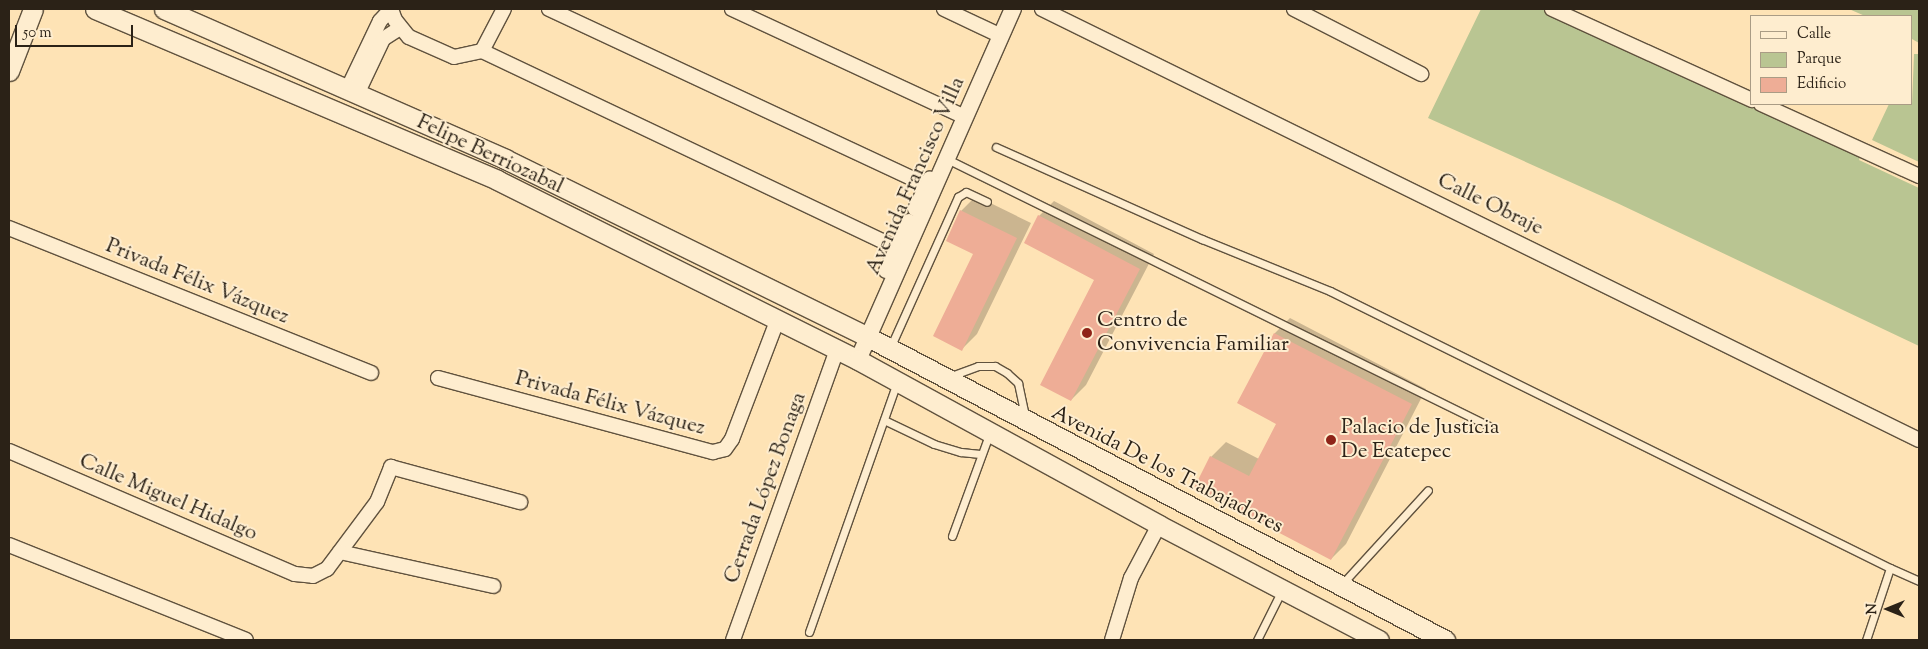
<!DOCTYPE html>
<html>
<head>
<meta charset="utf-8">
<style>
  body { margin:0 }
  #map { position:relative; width:1928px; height:649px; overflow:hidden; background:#fee3b5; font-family:"Sorts Mill Goudy",serif }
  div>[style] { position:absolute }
  .green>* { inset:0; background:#b9c592 }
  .shadow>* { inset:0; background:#0003 }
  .building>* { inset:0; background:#eead96 }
  .roads { filter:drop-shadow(1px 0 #60523e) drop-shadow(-1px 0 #60523e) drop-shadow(0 1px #60523e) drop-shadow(0 -1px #60523e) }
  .service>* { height:7px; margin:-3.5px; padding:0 3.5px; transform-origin:3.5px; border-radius:3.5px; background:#feedcf }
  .minor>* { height:14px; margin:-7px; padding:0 7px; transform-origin:7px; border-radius:7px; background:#feedcf }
  .tertiary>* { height:16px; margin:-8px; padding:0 8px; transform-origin:8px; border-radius:8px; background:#feedcf }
  .secondary>* { height:19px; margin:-9.5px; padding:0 9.5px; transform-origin:9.5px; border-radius:9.5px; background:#feedcf }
  .dots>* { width:14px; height:14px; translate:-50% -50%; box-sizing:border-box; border:2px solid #feedcf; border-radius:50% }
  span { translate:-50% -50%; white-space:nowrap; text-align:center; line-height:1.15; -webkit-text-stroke:4px #feedcf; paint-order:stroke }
  .street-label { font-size:21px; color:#2b2217 }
  .poi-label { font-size:21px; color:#2b2217 }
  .left { translate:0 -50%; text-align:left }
  .frame { position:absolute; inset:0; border:10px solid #2b2217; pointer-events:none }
  .legend { position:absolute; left:1750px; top:15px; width:162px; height:90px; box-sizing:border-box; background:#feedcf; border:1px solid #aa9c85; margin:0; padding:6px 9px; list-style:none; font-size:15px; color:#2b2217 }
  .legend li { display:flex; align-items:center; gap:10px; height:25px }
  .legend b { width:25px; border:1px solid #aa9c85 }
  .north { position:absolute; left:1863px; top:584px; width:50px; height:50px; -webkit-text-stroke:4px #feedcf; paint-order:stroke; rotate:270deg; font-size:14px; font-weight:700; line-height:20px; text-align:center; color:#2b2217 }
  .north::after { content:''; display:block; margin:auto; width:18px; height:22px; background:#2b2217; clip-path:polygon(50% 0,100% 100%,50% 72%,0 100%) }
  .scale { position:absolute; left:15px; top:25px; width:118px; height:22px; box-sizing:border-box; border:2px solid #2b2217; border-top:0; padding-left:6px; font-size:15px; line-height:18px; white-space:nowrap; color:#2b2217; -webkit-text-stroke:4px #feedcf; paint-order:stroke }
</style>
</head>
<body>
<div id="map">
  <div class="green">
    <div style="clip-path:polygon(1481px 9px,1563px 9px,1864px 149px,1859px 160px,1919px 188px,1919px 346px,1617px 203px,1428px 118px)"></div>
    <div style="clip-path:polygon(1849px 9px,1919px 9px,1919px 43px,1912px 39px,1912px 16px,1865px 16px)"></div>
    <div style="clip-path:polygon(1914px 54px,1919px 54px,1919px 162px,1872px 140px,1889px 104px,1912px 104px)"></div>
  </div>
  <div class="shadow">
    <div style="clip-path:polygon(976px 196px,1031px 223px,977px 334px,962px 349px,975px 253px,961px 211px)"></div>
    <div style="clip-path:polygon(1054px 201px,1154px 254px,1086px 385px,1071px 400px,1096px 280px,1039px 216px)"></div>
    <div style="clip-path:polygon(1290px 318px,1426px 389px,1346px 544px,1331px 559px,1195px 488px,1211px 457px,1226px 442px,1259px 459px,1278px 423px,1239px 403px,1275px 333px)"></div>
  </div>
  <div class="building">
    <div style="clip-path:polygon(960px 210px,1017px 238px,962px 351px,933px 336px,973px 254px,946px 241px)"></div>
    <div style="clip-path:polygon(1038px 215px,1140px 269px,1071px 401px,1040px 385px,1094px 280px,1024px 243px)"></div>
    <div style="clip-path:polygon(1274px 333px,1412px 404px,1331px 560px,1194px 488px,1210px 456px,1249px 476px,1276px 424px,1237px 403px)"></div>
  </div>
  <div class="roads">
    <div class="service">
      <div style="left:996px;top:147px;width:226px;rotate:24.1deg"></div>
      <div style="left:1202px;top:239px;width:138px;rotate:22.1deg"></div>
      <div style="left:1330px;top:291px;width:625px;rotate:26.32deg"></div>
      <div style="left:1890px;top:568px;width:76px;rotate:108.4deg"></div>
      <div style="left:947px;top:159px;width:604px;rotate:26.23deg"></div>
      <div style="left:890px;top:348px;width:166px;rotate:-65.8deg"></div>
      <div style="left:958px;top:197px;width:9px;rotate:-32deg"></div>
      <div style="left:966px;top:192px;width:23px;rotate:25deg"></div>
      <div style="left:951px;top:376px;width:29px;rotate:-20deg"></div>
      <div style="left:978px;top:366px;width:17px"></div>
      <div style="left:995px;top:366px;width:14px;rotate:30deg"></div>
      <div style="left:1007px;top:373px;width:15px;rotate:42deg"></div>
      <div style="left:1018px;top:383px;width:35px;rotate:78deg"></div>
      <div style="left:884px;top:420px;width:55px;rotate:25.6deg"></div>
      <div style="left:934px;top:444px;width:28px;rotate:17deg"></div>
      <div style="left:961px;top:452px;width:19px;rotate:6deg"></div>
      <div style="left:952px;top:536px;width:111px;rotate:-69.9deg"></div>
      <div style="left:1890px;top:568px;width:32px;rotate:24deg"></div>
      <div style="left:1342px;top:584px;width:127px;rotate:-47.5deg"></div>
      <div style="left:809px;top:632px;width:265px;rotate:-70.6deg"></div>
      <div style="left:1257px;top:640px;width:56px;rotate:-63.4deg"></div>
    </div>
    <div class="minor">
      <div style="left:549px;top:9px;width:416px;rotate:25deg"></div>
      <div style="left:732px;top:9px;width:257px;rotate:24.9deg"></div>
      <div style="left:944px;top:9px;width:63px;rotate:25.3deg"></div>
      <div style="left:1042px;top:9px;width:977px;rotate:26.17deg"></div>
      <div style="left:1294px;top:9px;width:143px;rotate:27.1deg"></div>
      <div style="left:1552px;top:9px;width:220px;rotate:24.5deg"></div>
      <div style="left:482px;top:51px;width:459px;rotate:25.4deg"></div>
      <div style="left:348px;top:88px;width:74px;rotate:-64.5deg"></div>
      <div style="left:380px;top:21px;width:16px;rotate:-47deg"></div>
      <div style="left:391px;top:9px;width:12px;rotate:70deg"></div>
      <div style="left:395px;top:20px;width:22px;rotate:51deg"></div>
      <div style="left:409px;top:37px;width:49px;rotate:24deg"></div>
      <div style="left:454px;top:57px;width:29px;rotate:-12deg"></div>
      <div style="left:482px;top:51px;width:47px;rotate:-62.4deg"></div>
      <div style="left:358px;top:92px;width:59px;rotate:-64.7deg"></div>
      <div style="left:383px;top:39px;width:20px;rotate:-33deg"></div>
      <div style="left:1761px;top:104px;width:174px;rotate:24.5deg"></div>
      <div style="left:915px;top:209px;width:34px;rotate:-64deg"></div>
      <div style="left:9px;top:228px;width:390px;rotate:21.8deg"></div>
      <div style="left:886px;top:271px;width:55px;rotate:-65.3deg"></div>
      <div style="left:438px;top:378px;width:285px;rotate:15.1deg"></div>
      <div style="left:713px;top:452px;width:12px;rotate:-14deg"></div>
      <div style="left:725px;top:449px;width:12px;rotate:-55deg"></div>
      <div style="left:732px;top:439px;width:126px;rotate:-69.1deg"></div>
      <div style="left:9px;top:451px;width:311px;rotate:23.3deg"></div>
      <div style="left:295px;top:574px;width:18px;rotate:6deg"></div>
      <div style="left:313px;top:576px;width:16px;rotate:-27deg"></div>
      <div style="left:327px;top:569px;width:84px;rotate:-53.3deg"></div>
      <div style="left:377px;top:502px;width:38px;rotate:-68deg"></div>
      <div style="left:391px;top:467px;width:134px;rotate:15.2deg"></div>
      <div style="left:9px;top:545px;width:255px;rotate:21.8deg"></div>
      <div style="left:340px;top:552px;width:157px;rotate:12.5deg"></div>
      <div style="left:733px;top:640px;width:308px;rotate:-70.3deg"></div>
      <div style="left:1112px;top:640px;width:65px;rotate:-73deg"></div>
      <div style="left:1131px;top:578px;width:60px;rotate:-62.2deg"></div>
    </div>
    <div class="tertiary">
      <div style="left:858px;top:360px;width:384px;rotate:-66.2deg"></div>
    </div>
    <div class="secondary">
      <div style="left:95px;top:9px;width:437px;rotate:23deg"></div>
      <div style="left:497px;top:180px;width:403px;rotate:26.5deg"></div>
      <div style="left:858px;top:360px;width:343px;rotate:28.7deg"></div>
      <div style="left:1159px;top:525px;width:248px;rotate:27.6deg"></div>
      <div style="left:164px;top:9px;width:373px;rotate:23.7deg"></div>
      <div style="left:505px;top:159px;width:404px;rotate:26.1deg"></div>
      <div style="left:868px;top:337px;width:652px;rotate:27.71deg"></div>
      <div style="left:9px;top:71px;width:66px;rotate:-68.8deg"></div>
    </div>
  </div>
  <div class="dots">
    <div style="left:1087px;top:333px;background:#8f2418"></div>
    <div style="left:1331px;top:440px;background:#8f2418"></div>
  </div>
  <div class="street-label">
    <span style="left:490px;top:155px;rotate:25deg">Felipe Berriozabal</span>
    <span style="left:916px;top:176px;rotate:-66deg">Avenida Francisco Villa</span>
    <span style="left:1490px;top:205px;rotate:26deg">Calle Obraje</span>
    <span style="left:197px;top:282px;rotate:22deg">Privada Félix Vázquez</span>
    <span style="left:610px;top:404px;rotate:15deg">Privada Félix Vázquez</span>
    <span style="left:1167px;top:470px;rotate:27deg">Avenida De los Trabajadores</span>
    <span style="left:766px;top:488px;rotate:-70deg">Cerrada López Bonaga</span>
    <span style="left:168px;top:498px;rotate:23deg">Calle Miguel Hidalgo</span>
  </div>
  <div class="poi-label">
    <span class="left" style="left:1097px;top:333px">Centro de<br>Convivencia Familiar</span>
    <span class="left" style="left:1341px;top:440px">Palacio de Justicia<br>De Ecatepec</span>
  </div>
  <div class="frame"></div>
  <ul class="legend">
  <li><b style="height:6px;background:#feedcf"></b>Calle</li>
  <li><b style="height:14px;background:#b9c592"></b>Parque</li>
  <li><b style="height:14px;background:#eead96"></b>Edificio</li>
  </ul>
  <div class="north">N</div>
  <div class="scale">50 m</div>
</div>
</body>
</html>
